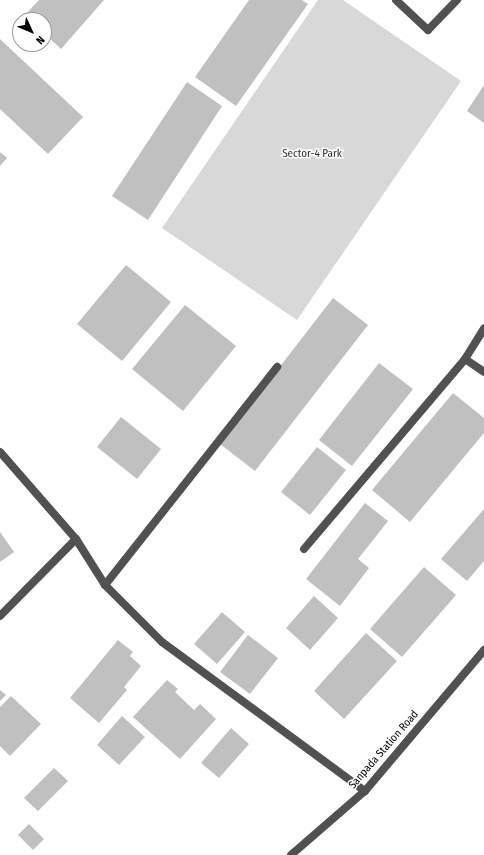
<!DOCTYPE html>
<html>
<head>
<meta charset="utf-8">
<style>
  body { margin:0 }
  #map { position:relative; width:484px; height:855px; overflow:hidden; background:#fff; font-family:"Fira Sans Condensed",sans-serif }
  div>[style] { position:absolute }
  .green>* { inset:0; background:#d8d8d8 }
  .building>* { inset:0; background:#c0c0c0 }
  .service>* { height:8px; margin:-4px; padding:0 4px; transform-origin:4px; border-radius:4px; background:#515151 }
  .minor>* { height:8px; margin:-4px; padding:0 4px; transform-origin:4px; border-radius:4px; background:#515151 }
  span { translate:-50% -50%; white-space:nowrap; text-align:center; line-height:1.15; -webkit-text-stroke:3px #fff; paint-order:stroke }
  .park-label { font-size:11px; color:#2f2f2f }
  .street-label { font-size:11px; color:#000 }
  .north { position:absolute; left:12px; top:12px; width:40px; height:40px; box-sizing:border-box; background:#fff; border:1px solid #999; border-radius:50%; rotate:134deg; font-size:11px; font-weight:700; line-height:16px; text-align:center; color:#000 }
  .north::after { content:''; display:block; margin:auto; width:14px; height:18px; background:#000; clip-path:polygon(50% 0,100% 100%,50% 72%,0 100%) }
</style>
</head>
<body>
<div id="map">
  <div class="green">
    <div style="clip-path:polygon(318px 0,343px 0,461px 81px,297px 320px,162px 228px)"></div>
  </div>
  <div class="building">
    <div style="clip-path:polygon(39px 0,104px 0,61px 49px,44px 33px,44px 20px,30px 20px,25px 15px)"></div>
    <div style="clip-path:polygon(249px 0,302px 0,308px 4px,236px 106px,195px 77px)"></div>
    <div style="clip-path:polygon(0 39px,83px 117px,48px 154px,0 109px)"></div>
    <div style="clip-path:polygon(187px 82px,222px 106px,148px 220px,112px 196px)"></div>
    <div style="clip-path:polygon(484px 85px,484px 123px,467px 111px)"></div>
    <div style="clip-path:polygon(0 152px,7px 158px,0 166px)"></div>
    <div style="clip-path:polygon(126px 265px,171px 302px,122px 361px,77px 324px)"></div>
    <div style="clip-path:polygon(333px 298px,368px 325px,255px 471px,220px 444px)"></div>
    <div style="clip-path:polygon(185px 305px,236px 346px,183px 411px,132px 369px)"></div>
    <div style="clip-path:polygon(379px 363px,413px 389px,352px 466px,319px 440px)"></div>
    <div style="clip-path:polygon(453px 393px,484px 418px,484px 433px,410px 522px,372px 490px)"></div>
    <div style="clip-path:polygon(121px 417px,161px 449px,137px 479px,97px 447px)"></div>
    <div style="clip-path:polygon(317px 447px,346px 470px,310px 515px,281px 492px)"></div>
    <div style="clip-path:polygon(365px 503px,388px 521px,358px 559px,369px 568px,340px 606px,306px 579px)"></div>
    <div style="clip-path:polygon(484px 509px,484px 561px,467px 581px,441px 559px)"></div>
    <div style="clip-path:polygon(0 532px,14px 552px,0 562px)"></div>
    <div style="clip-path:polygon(424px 567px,456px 595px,402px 657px,370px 629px)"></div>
    <div style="clip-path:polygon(314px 596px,338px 618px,310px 650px,286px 628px)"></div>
    <div style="clip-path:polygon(222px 612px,245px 632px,217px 664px,194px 644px)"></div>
    <div style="clip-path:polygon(366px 633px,397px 661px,344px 719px,314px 691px)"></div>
    <div style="clip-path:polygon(248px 635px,278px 658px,250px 694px,220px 672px)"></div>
    <div style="clip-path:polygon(118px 640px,133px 652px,130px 656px,141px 666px,124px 687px,127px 690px,99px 723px,70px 698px)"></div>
    <div style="clip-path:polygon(167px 680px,178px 689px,175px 692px,194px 710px,200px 704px,216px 719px,180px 759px,133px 717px)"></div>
    <div style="clip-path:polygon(0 690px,6px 695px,0 701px)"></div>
    <div style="clip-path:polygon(11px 696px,41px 724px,10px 756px,0 746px,0 707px)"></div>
    <div style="clip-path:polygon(122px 716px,145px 737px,119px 765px,97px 745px)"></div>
    <div style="clip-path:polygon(231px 728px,249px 744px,219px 778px,201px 763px)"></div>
    <div style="clip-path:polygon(54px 768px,68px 781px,38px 811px,24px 798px)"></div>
    <div style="clip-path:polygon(29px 824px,44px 839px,33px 850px,18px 835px)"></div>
  </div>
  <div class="service">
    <div style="left:465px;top:359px;width:23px;rotate:34deg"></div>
    <div style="left:304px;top:549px;width:249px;rotate:-49.7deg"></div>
    <div style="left:465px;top:359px;width:36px;rotate:-58deg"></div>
  </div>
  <div class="minor">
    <div style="left:396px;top:0;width:44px;rotate:43.2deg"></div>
    <div style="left:428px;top:30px;width:42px;rotate:-46deg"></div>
    <div style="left:0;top:452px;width:116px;rotate:48.9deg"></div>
    <div style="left:76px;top:539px;width:54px;rotate:57.8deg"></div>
    <div style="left:105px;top:585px;width:81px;rotate:45deg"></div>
    <div style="left:162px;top:642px;width:252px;rotate:36.3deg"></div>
    <div style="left:105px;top:585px;width:278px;rotate:-51.7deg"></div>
    <div style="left:0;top:616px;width:108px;rotate:-45.4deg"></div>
    <div style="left:291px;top:855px;width:98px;rotate:-40.9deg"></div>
    <div style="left:365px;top:791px;width:185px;rotate:-49.8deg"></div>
  </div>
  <div class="park-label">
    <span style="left:312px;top:154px">Sector-4 Park</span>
  </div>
  <div class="street-label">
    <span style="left:384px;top:750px;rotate:-49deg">Sanpada Station Road</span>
  </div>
  <div class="north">N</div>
</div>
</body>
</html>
